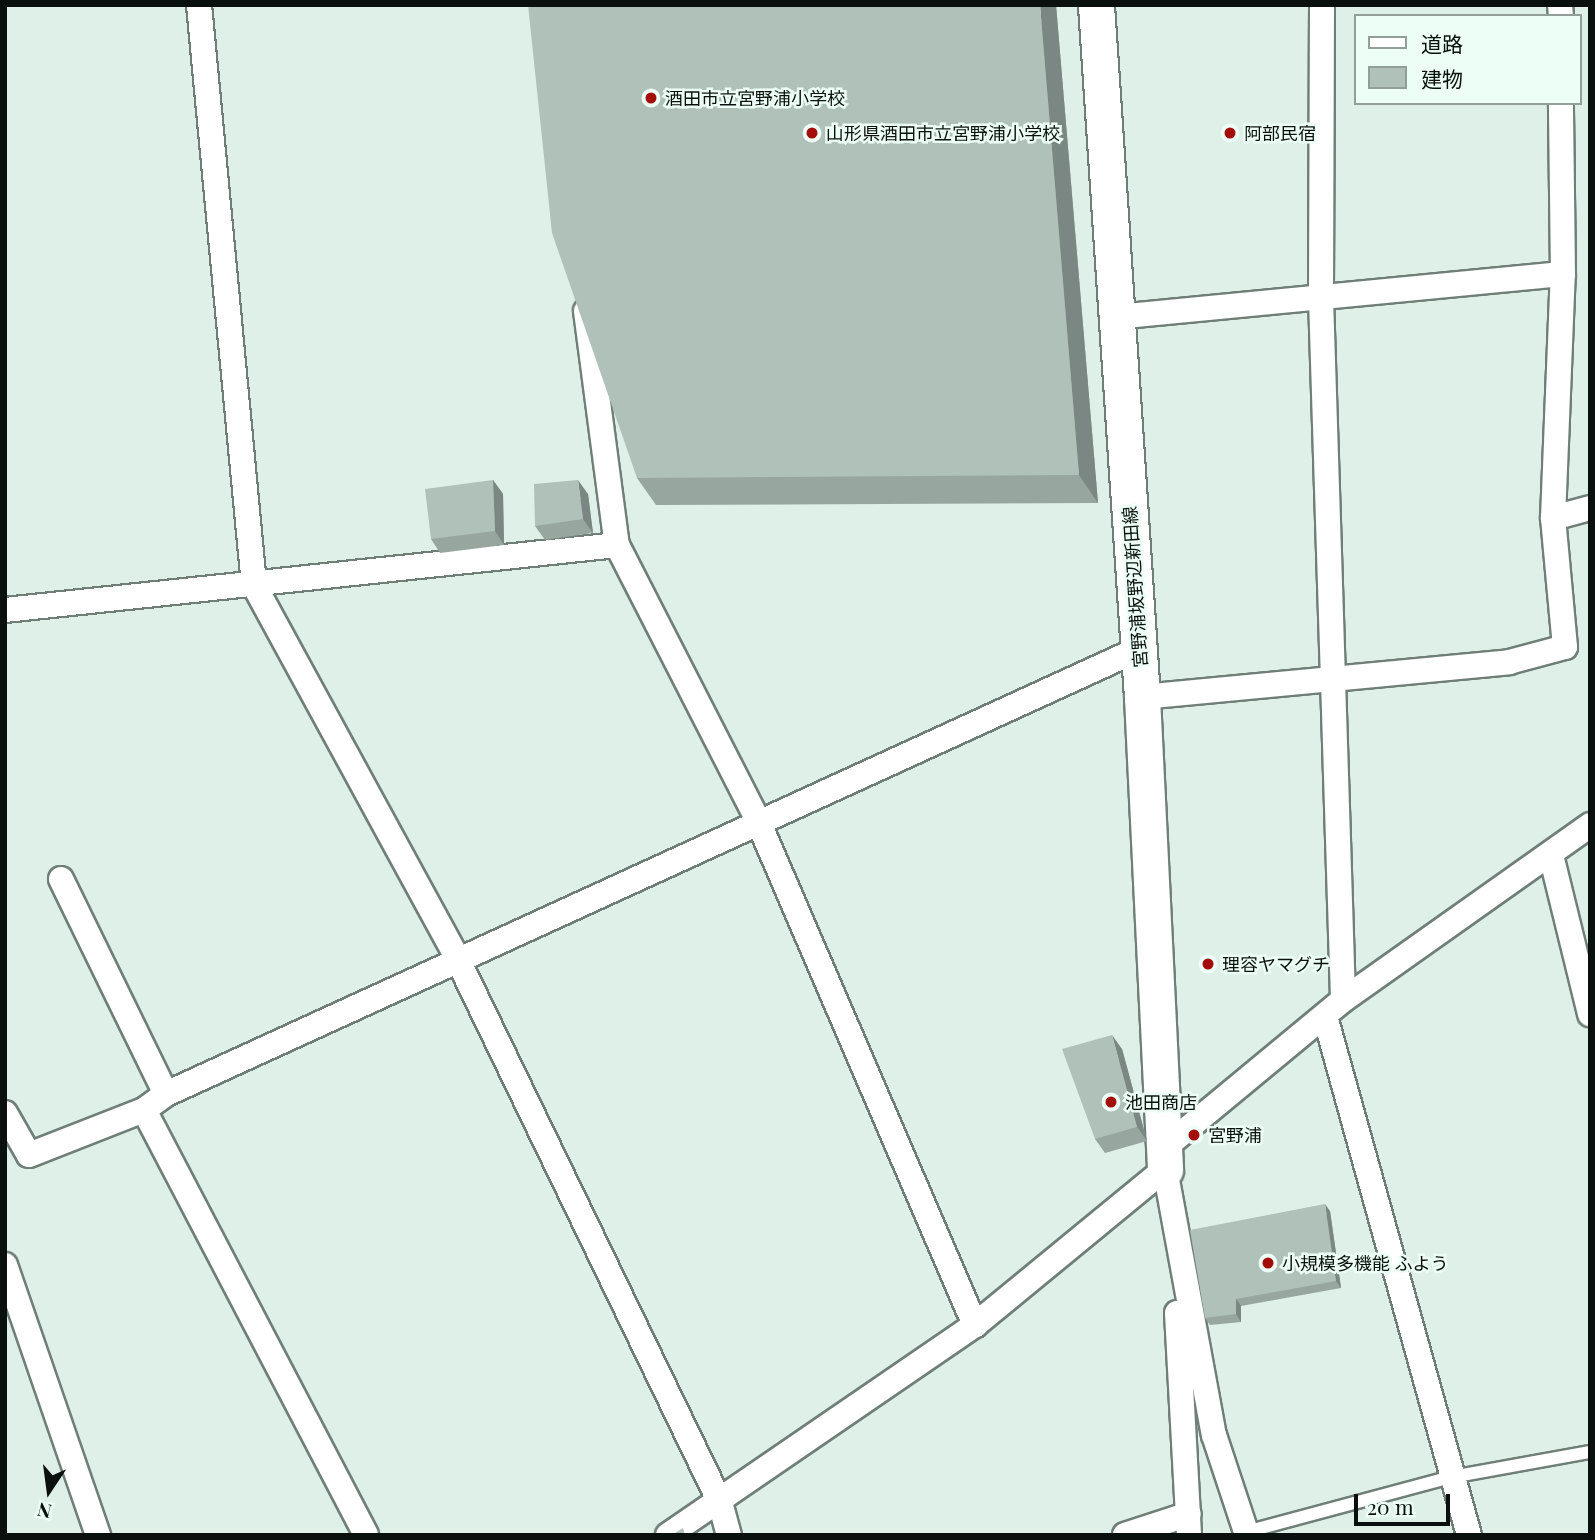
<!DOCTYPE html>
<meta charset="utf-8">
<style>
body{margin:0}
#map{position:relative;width:1595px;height:1540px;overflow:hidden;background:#def0e8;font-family:"Playfair Display","Noto Sans JP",serif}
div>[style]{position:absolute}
.roads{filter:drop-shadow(2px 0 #6f7f78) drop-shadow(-2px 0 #6f7f78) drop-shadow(0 2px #6f7f78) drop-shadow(0 -2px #6f7f78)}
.lane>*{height:12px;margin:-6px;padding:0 6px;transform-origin:6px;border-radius:6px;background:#fff}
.street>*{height:24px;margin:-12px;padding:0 12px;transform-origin:12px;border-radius:12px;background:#fff}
.secondary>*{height:35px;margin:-17.5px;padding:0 17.5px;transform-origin:17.5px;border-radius:17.5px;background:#fff}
.wall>*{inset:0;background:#97a69f}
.shaded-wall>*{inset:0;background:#7b8782}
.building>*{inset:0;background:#b0c1b9}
.dots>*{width:19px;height:19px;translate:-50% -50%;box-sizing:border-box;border:4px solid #ecfef5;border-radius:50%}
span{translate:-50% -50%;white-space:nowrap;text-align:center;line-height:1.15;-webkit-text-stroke:5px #ecfef5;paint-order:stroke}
.poi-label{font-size:18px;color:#0a100e}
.left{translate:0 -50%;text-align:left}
.street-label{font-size:18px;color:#0a100e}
.frame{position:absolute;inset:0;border:7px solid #0a100e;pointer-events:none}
.legend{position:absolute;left:1354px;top:14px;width:228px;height:91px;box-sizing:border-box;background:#ecfef5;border:2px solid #929f99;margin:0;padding:9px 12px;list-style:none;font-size:21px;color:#0a100e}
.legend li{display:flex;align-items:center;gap:14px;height:35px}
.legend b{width:35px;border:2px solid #929f99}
.north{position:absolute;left:14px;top:1456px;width:70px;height:70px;-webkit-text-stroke:5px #ecfef5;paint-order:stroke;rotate:193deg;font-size:19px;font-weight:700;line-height:28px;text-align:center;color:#0a100e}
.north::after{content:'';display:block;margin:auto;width:24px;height:32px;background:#0a100e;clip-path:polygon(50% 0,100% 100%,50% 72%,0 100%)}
.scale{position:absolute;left:1354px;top:1494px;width:96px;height:32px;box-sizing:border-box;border:4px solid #0a100e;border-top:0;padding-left:9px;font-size:21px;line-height:24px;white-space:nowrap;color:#0a100e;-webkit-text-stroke:5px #ecfef5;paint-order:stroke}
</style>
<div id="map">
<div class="roads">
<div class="lane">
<i style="left:1246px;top:1532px;width:212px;rotate:-15deg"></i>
<i style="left:1451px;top:1477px;width:141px;rotate:-10.2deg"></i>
</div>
<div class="street">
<i style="left:199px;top:5px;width:583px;rotate:84.58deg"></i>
<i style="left:254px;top:585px;width:425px;rotate:61.4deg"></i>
<i style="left:457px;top:958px;width:604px;rotate:64.2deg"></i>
<i style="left:720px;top:1502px;width:34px;rotate:75deg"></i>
<i style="left:1322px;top:5px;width:293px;rotate:90.2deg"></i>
<i style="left:1321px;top:298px;width:702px;rotate:88.2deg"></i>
<i style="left:1560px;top:5px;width:11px;rotate:85deg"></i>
<i style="left:586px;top:311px;width:236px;rotate:82.5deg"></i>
<i style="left:617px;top:545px;width:310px;rotate:62.9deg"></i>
<i style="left:758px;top:821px;width:549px;rotate:66.71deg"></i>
<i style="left:1116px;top:317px;width:449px;rotate:-5.5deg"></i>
<i style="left:1553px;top:518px;width:38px;rotate:-15deg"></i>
<i style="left:5px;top:610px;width:615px;rotate:-6.06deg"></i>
<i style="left:1142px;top:697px;width:369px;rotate:-5.4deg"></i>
<i style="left:1509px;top:662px;width:58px;rotate:-15deg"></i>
<i style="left:1565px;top:647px;width:130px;rotate:-95.3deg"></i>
<i style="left:1553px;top:518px;width:244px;rotate:-87.7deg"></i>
<i style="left:1563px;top:274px;width:171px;rotate:-90.7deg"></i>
<i style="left:1551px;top:855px;width:164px;rotate:76.2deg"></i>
<i style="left:61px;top:879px;width:239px;rotate:64deg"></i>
<i style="left:166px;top:1094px;width:27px;rotate:144deg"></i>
<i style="left:144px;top:1110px;width:479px;rotate:62.4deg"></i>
<i style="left:1326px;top:1020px;width:534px;rotate:74.48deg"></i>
<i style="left:166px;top:1094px;width:1070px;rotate:-24.58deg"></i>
<i style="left:5px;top:1113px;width:48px;rotate:60.3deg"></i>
<i style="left:29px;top:1155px;width:123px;rotate:-21.4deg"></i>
<i style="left:1164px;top:1148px;width:232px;rotate:-39.6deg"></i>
<i style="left:1343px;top:1000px;width:303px;rotate:-35.3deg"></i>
<i style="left:1165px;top:1169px;width:270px;rotate:79.6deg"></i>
<i style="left:1214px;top:1435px;width:105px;rotate:71.7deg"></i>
<i style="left:5px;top:1265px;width:286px;rotate:71deg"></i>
<i style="left:1177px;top:1313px;width:222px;rotate:86.9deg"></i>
<i style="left:668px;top:1535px;width:372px;rotate:-34.4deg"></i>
<i style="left:975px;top:1325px;width:246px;rotate:-39.4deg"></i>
<i style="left:1125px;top:1535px;width:67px;rotate:-18.2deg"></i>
</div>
<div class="secondary">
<i style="left:1096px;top:5px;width:694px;rotate:86.2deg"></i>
<i style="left:1142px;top:697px;width:473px;rotate:87.2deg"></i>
</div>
</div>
<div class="wall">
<i style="clip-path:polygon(1056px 5px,1098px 503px,656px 505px,637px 478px)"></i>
<i style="clip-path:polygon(493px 480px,503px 494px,504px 545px,440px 553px,431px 539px)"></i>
<i style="clip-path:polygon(588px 494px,593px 533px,545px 540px,535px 526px)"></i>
<i style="clip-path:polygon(1122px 1049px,1147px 1141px,1105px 1153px,1095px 1139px)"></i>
<i style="clip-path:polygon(1330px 1211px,1341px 1288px,1241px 1306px,1241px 1322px,1210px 1325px,1205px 1318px)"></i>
</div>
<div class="shaded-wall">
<i style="clip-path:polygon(1040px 5px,1056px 5px,1098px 503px,1079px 475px)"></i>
<i style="clip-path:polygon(493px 480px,503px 494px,504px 545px,495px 531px)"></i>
<i style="clip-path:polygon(578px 480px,588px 494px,593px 533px,583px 519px)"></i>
<i style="clip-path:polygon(1112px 1035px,1122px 1049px,1147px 1141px,1137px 1127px)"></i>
<i style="clip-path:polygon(1325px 1204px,1330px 1211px,1341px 1288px,1336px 1281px)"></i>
<i style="clip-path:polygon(1236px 1299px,1241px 1306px,1241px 1322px,1236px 1314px)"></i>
</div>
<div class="building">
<i style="clip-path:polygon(528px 5px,1040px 5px,1079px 475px,637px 478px,552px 233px)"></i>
<i style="clip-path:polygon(493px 480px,495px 531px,431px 539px,425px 489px)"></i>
<i style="clip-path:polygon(578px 480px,583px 519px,535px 526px,534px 484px)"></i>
<i style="clip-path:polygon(1112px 1035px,1137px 1127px,1095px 1139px,1062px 1049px)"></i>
<i style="clip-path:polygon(1325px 1204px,1336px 1281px,1236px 1299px,1236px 1314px,1205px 1318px,1190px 1230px)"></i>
<i style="clip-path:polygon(683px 1528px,685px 1535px,672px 1535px)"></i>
</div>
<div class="dots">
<i style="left:651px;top:98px;background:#a40e0a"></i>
<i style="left:812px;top:133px;background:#a40e0a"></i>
<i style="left:1230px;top:133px;background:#a40e0a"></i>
<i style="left:1208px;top:964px;background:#a40e0a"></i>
<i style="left:1111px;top:1102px;background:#a40e0a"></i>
<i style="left:1194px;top:1135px;background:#a40e0a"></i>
<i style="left:1268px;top:1263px;background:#a40e0a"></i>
</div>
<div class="poi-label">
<span class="left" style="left:665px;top:98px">酒田市立宮野浦小学校</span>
<span class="left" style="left:826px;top:133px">山形県酒田市立宮野浦小学校</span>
<span class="left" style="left:1244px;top:133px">阿部民宿</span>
<span class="left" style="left:1222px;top:964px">理容ヤマグチ</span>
<span class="left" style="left:1125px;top:1102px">池田商店</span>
<span class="left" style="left:1208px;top:1135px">宮野浦</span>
<span class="left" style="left:1282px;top:1263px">小規模多機能 ふよう</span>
</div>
<div class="street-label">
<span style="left:1135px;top:587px;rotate:-94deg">宮野浦坂野辺新田線</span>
</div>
<div class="frame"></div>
<ul class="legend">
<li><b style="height:9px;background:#fff"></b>道路</li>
<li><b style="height:19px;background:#b0c1b9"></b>建物</li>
</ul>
<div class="north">N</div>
<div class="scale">20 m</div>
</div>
